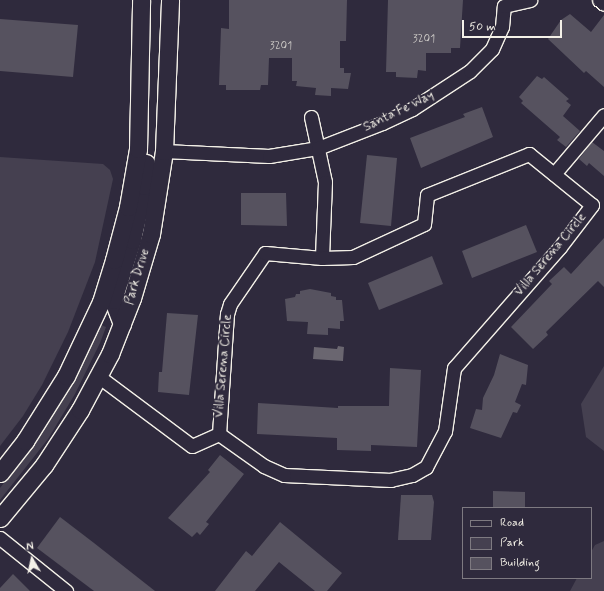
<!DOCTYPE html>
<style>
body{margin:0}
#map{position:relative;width:604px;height:591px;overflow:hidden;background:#2f2a3d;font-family:Mynerve,sans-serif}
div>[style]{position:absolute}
.green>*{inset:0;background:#454050}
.water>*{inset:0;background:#6a6670}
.building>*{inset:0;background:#56525f}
.roads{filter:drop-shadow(1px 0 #f4f1e8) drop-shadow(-1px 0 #f4f1e8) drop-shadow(0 1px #f4f1e8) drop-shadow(0 -1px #f4f1e8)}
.minor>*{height:13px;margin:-6.5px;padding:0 6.5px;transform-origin:6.5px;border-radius:6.5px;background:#2f2a3d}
.major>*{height:17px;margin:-8.5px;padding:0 8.5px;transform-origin:8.5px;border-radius:8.5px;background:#2f2a3d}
span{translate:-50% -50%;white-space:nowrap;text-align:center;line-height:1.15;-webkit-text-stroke:4px #2f2a3d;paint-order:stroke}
.number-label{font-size:11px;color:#ccc9c6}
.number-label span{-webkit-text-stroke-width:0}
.street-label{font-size:13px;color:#f4f1e8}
.legend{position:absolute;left:462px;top:507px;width:130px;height:72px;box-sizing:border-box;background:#2f2a3d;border:1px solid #7e7a81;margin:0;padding:5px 7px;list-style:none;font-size:12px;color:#f4f1e8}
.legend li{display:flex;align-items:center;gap:8px;height:20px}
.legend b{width:20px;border:1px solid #7e7a81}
.north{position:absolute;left:12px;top:539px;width:40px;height:40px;-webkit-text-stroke:3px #2f2a3d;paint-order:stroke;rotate:351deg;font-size:11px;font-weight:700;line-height:16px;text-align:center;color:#f4f1e8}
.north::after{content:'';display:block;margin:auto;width:14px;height:18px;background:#f4f1e8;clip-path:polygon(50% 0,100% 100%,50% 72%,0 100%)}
.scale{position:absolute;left:462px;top:20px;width:100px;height:18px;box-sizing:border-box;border:2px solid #f4f1e8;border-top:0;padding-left:5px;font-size:12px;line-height:14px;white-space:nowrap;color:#f4f1e8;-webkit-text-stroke:3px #2f2a3d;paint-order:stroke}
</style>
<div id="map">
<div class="green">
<i style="clip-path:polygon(0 157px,103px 164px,110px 170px,113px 179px,95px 262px,68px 332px,42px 385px,23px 416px,0 446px)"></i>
<i style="clip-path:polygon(101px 325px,106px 327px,100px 343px,75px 394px,48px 439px,0 500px,0 488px,28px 453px,54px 414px)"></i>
<i style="clip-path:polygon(604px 366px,604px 451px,586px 437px,581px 404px)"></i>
<i style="clip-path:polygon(604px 541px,604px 591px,570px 591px,577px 578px,591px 578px,591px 552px,595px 545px)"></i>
</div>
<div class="water">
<i style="clip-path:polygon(338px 346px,344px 347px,343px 361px,313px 359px,314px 347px,337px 349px)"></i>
</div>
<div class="building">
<i style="clip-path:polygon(229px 0,347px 0,346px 41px,340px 41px,340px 68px,344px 68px,344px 73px,351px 73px,348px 89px,331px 88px,331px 96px,315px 95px,316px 88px,296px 86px,297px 81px,292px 81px,292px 58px,269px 58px,268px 85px,261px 85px,260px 90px,226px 90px,226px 85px,219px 85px,221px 28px,229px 29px)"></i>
<i style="clip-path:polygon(388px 0,463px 0,460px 48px,451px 48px,451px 53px,426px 53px,426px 71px,418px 70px,417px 78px,396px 77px,396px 72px,386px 72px)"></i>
<i style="clip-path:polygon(570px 14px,591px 32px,604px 15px,604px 87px,586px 71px,584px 73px,548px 39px,561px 20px)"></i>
<i style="clip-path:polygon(0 19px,78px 25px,73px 77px,0 71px)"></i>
<i style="clip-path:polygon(537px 76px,542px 79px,544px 77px,569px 99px,566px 101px,571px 105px,563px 116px,580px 131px,566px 147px,557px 140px,560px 137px,521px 103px,523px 101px,519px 97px)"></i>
<i style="clip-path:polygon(482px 107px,493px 137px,421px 168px,410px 138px,465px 117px,463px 114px)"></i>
<i style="clip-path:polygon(592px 142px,604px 151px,604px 176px,589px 163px,587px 166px,579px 159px)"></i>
<i style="clip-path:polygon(367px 155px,397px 158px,391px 226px,360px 223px)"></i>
<i style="clip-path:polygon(241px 193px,286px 193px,287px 226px,241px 225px)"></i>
<i style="clip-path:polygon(526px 225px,537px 252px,472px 278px,462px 251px)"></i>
<i style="clip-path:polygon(604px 238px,604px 287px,598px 281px,546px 332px,548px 335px,533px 349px,511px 327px,552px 284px,549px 281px,564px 267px,571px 274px)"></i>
<i style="clip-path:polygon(432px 256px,443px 284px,379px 310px,368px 283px)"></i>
<i style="clip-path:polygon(310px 289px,331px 293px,331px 296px,336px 297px,336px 300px,342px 300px,344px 321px,340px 321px,340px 329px,328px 328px,328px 335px,307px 334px,308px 322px,287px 321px,285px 299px,295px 297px,296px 294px,300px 294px,300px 291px)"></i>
<i style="clip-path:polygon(167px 313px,198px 315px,189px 395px,158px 392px,159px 372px,162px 372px)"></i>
<i style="clip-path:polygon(500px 354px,528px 365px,526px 385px,522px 384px,515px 402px,521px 405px,517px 413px,513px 412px,501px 438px,470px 428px,476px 409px,482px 410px,483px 398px,494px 375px)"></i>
<i style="clip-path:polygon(390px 368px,421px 370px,417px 447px,371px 445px,371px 451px,337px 450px,337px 438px,257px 434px,258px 403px,338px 408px,338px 406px,389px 406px)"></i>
<i style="clip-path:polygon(220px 455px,244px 474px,206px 522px,209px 524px,200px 535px,197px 532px,192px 537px,168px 518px,210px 472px,208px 470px)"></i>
<i style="clip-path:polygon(493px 491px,525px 492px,525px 508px,493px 508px)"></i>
<i style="clip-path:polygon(401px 495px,432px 495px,434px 502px,431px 540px,398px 540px)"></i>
<i style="clip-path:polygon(60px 517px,94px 543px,155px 591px,94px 591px,37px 548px)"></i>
<i style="clip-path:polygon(280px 522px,342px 573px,327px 591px,315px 591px,279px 562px,255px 591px,215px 591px,246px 551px,252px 556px)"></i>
<i style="clip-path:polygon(13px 574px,30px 591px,0 591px,0 588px)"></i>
</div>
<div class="roads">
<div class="minor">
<i style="left:599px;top:0;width:6px;rotate:39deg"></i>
<i style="left:311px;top:117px;width:66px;rotate:77.8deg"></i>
<i style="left:325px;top:182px;width:76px;rotate:92.3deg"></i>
<i style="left:164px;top:151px;width:105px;rotate:2.7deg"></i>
<i style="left:269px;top:156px;width:50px;rotate:-9.3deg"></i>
<i style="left:318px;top:148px;width:69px;rotate:-21.3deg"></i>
<i style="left:382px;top:123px;width:33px;rotate:-25deg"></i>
<i style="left:412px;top:109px;width:69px;rotate:-33.2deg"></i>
<i style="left:470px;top:71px;width:31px;rotate:-45deg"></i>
<i style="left:492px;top:49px;width:24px;rotate:-66deg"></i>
<i style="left:502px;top:27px;width:21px;rotate:-85deg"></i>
<i style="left:504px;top:6px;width:27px;rotate:-13deg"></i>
<i style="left:529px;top:154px;width:81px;rotate:39deg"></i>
<i style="left:592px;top:205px;width:53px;rotate:127.3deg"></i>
<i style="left:560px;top:247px;width:161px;rotate:131.2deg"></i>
<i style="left:454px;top:368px;width:64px;rotate:98.1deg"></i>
<i style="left:445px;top:431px;width:41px;rotate:117.8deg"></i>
<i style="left:426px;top:467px;width:16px;rotate:150deg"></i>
<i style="left:412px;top:475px;width:22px;rotate:167deg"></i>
<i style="left:391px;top:480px;width:107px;rotate:-177.3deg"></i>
<i style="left:284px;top:475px;width:22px;rotate:-156deg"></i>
<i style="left:264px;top:466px;width:55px;rotate:-144.6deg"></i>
<i style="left:219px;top:434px;width:120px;rotate:-86.2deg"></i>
<i style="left:227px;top:314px;width:10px;rotate:-73deg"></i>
<i style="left:230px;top:304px;width:62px;rotate:-55.5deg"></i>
<i style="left:265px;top:253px;width:57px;rotate:5deg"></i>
<i style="left:322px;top:258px;width:31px;rotate:-2deg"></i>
<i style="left:353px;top:257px;width:78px;rotate:-24.9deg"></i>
<i style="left:424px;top:224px;width:29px;rotate:-84deg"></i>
<i style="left:427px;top:195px;width:110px;rotate:-21.9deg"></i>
<i style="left:554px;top:174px;width:77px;rotate:-49.7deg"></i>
<i style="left:98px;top:376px;width:117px;rotate:36.7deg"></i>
<i style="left:192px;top:446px;width:30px;rotate:-24deg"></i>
<i style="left:0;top:538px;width:85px;rotate:38.8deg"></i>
</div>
<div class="major">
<i style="left:122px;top:324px;width:26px;rotate:-111deg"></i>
<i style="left:113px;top:300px;width:63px;rotate:-72.4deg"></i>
<i style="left:132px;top:240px;width:55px;rotate:-77.5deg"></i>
<i style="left:144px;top:186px;width:23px;rotate:-85deg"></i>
<i style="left:0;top:473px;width:41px;rotate:-52deg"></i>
<i style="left:25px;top:441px;width:77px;rotate:-57.8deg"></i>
<i style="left:66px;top:376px;width:82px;rotate:-64.7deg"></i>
<i style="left:101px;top:302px;width:44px;rotate:-72.8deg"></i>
<i style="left:114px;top:260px;width:55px;rotate:-75.2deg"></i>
<i style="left:128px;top:207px;width:59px;rotate:-80.2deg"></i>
<i style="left:138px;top:149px;width:149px;rotate:-88.8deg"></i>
<i style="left:0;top:518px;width:69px;rotate:-50.3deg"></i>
<i style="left:44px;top:465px;width:66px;rotate:-56.8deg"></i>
<i style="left:80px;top:410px;width:64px;rotate:-61.8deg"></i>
<i style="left:110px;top:354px;width:60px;rotate:-68.6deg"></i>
<i style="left:132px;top:298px;width:67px;rotate:-73.5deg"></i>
<i style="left:151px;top:234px;width:84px;rotate:-81.1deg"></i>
<i style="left:164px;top:151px;width:151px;rotate:-87.7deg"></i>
</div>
</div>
<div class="number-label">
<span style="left:424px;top:39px">3201</span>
<span style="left:281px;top:46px">3201</span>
</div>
<div class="street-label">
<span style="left:399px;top:112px;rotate:-26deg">Santa Fe Way</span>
<span style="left:551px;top:255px;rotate:-50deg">Villa Serena Circle</span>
<span style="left:138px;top:277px;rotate:-73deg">Park Drive</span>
<span style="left:224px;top:366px;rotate:-85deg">Villa Serena Circle</span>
</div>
<ul class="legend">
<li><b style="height:5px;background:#2f2a3d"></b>Road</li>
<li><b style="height:11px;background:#454050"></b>Park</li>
<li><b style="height:11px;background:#56525f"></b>Building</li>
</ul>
<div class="north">N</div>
<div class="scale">50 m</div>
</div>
